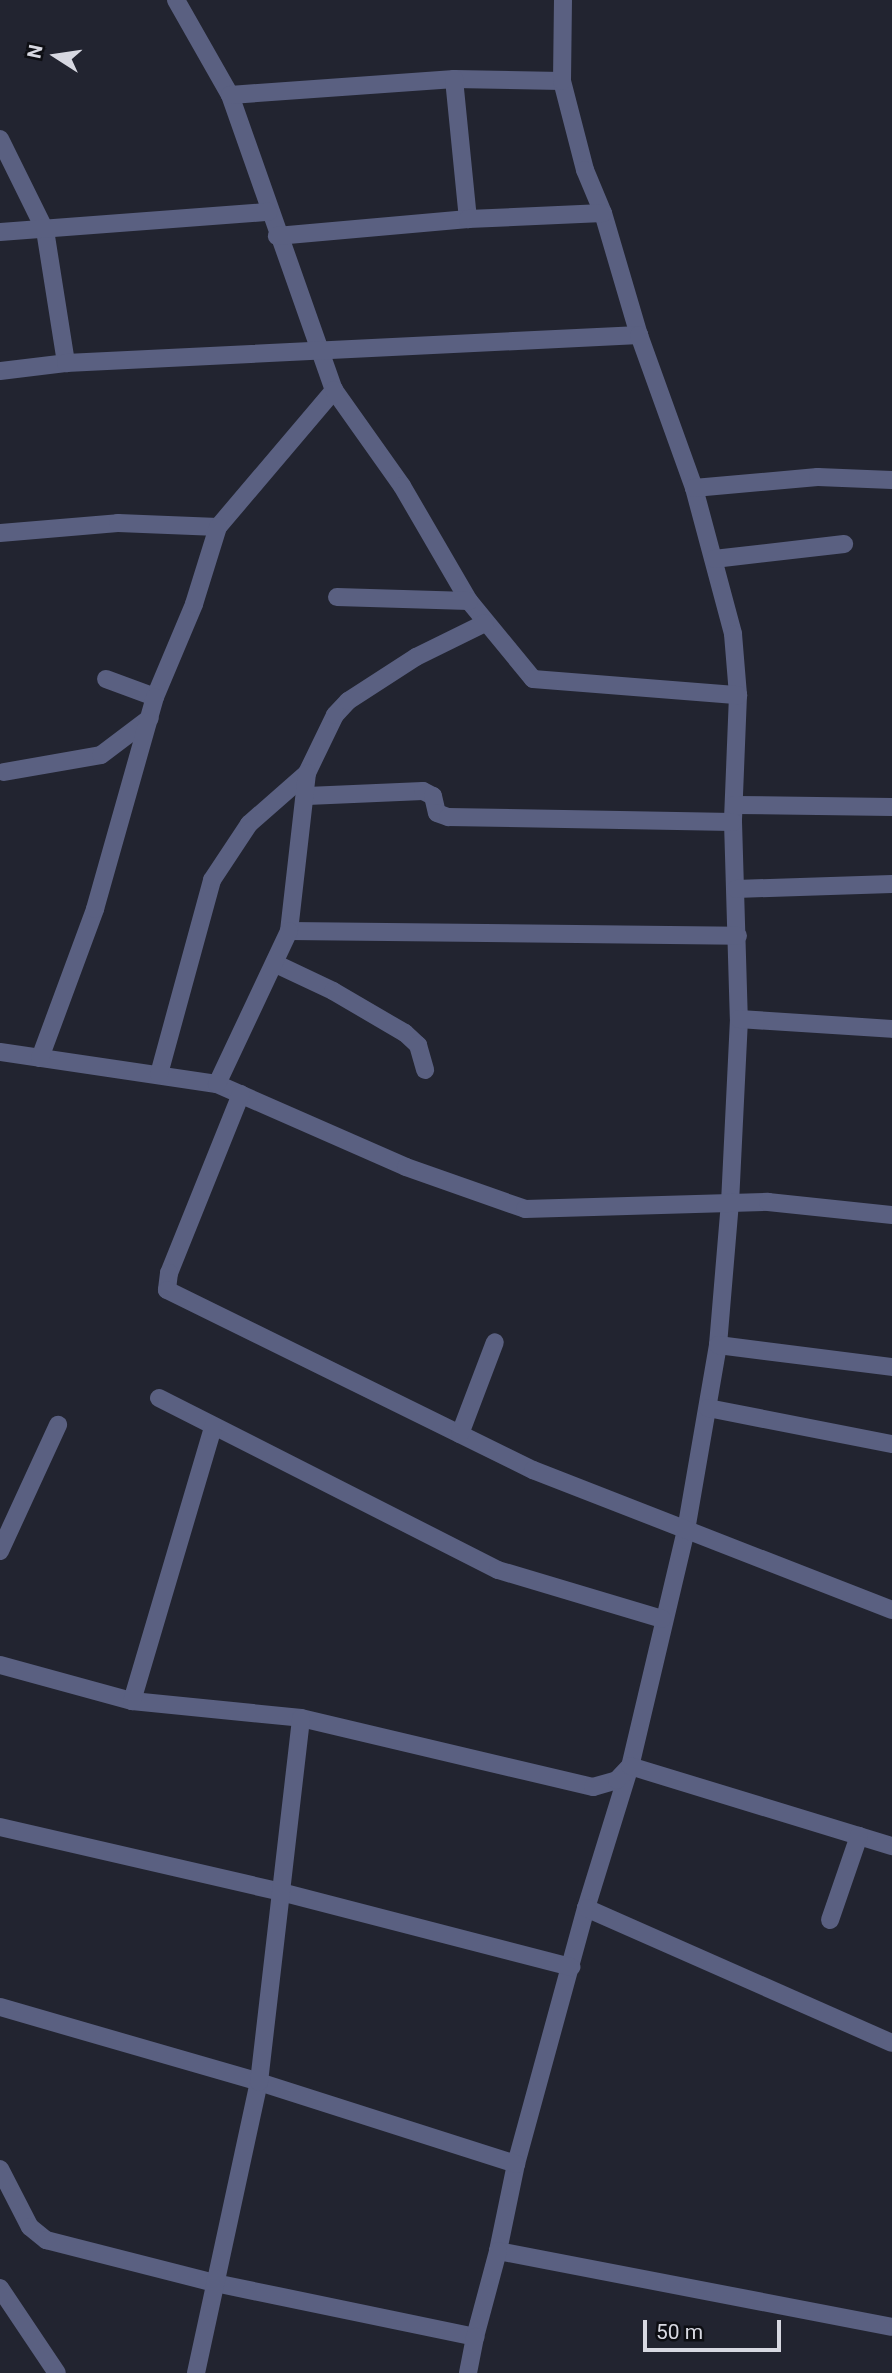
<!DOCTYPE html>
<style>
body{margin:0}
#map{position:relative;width:892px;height:2373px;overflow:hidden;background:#222430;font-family:Roboto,sans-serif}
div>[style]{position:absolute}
.minor>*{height:18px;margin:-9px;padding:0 9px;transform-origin:9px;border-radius:9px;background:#5a6081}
span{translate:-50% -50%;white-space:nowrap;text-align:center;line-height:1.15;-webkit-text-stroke:5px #0d0e13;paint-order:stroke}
.north{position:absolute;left:21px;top:21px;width:70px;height:70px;-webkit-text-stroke:5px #0d0e13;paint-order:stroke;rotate:282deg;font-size:19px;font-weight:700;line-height:28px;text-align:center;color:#d7d8e1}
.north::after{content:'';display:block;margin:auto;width:24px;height:32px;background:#d7d8e1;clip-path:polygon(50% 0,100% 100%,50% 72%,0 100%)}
.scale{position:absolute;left:643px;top:2320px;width:138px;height:32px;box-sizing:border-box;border:4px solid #d7d8e1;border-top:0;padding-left:9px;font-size:21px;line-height:24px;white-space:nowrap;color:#d7d8e1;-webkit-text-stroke:5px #0d0e13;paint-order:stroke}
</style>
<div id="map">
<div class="minor">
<i style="left:176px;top:0;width:109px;rotate:60.4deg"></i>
<i style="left:230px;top:95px;width:313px;rotate:70.6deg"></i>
<i style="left:454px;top:79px;width:108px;rotate:1.1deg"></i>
<i style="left:562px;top:81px;width:92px;rotate:75.5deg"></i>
<i style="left:585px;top:170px;width:47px;rotate:67.3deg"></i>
<i style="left:603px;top:213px;width:127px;rotate:73.6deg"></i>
<i style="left:562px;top:81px;width:81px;rotate:-89.3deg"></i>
<i style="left:230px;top:95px;width:225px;rotate:-4.1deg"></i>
<i style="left:454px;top:79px;width:141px;rotate:84.3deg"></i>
<i style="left:468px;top:219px;width:192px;rotate:174.9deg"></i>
<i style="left:0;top:139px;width:102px;rotate:63.7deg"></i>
<i style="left:45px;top:230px;width:135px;rotate:81deg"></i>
<i style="left:468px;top:219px;width:135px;rotate:-2.5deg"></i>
<i style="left:0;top:232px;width:269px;rotate:-4.3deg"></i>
<i style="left:0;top:371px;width:66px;rotate:-6.9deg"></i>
<i style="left:66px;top:363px;width:574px;rotate:-2.8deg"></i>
<i style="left:639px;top:335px;width:163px;rotate:70.2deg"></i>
<i style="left:694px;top:488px;width:151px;rotate:75deg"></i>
<i style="left:733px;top:634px;width:61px;rotate:85.3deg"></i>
<i style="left:738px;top:695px;width:127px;rotate:92.3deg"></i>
<i style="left:733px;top:822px;width:197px;rotate:88.3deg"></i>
<i style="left:739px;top:1019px;width:183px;rotate:92.8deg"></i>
<i style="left:730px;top:1202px;width:144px;rotate:94.8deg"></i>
<i style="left:718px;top:1345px;width:188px;rotate:99.8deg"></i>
<i style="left:686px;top:1530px;width:243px;rotate:103.3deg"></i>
<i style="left:630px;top:1766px;width:149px;rotate:107.2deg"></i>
<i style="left:586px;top:1908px;width:265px;rotate:105.3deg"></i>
<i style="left:516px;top:2164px;width:89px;rotate:101.7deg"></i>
<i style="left:498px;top:2251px;width:401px;rotate:10.9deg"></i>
<i style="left:694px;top:488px;width:124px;rotate:-5.1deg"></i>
<i style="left:818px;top:477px;width:74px;rotate:2.3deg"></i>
<i style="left:0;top:533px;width:118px;rotate:-4.8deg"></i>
<i style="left:118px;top:523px;width:100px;rotate:2.3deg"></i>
<i style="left:218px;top:527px;width:180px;rotate:-49.7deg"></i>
<i style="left:334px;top:390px;width:118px;rotate:54.7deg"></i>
<i style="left:402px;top:486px;width:133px;rotate:59.8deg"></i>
<i style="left:469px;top:601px;width:101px;rotate:50.6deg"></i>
<i style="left:533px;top:679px;width:206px;rotate:4.5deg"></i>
<i style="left:714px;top:559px;width:131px;rotate:-6.6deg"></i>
<i style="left:337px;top:597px;width:132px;rotate:1.7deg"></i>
<i style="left:106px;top:679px;width:52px;rotate:20.2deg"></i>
<i style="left:155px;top:697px;width:101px;rotate:-67.2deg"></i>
<i style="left:194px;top:604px;width:81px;rotate:-72.7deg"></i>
<i style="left:4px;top:772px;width:98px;rotate:-9.9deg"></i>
<i style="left:101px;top:755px;width:61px;rotate:-37.1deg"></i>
<i style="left:307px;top:773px;width:64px;rotate:-64.2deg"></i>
<i style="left:335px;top:715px;width:19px;rotate:-47deg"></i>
<i style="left:348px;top:701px;width:81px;rotate:-32.9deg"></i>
<i style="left:416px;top:657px;width:77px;rotate:-26.2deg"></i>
<i style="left:307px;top:796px;width:116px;rotate:-2.5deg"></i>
<i style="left:423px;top:791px;width:11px;rotate:27deg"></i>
<i style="left:433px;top:796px;width:17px;rotate:77deg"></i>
<i style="left:437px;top:813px;width:12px;rotate:20deg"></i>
<i style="left:448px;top:817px;width:285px;rotate:1deg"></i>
<i style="left:734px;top:805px;width:158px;rotate:0.7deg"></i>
<i style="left:736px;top:889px;width:156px;rotate:-1.8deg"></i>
<i style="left:289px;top:931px;width:449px;rotate:0.6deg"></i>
<i style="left:276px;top:964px;width:63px;rotate:25.3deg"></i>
<i style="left:333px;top:991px;width:83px;rotate:30.3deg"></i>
<i style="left:405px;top:1033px;width:18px;rotate:43deg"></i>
<i style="left:418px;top:1045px;width:26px;rotate:74deg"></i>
<i style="left:739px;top:1019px;width:153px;rotate:3.7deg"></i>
<i style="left:0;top:1052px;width:219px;rotate:8.4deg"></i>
<i style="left:217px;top:1084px;width:206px;rotate:23.7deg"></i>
<i style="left:406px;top:1167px;width:126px;rotate:19.4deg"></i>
<i style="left:525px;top:1209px;width:243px;rotate:-1.7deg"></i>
<i style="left:768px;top:1202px;width:125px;rotate:6deg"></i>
<i style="left:40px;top:1058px;width:159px;rotate:-69.7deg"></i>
<i style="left:95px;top:909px;width:220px;rotate:-74.2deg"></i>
<i style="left:159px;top:1074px;width:201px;rotate:-74.7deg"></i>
<i style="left:212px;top:880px;width:67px;rotate:-56.5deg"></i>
<i style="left:249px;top:824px;width:77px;rotate:-41.3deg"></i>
<i style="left:307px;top:773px;width:159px;rotate:96.5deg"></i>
<i style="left:289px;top:931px;width:169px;rotate:115.2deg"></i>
<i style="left:241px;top:1094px;width:193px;rotate:111.9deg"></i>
<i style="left:169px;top:1273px;width:17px;rotate:97deg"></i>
<i style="left:167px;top:1290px;width:408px;rotate:26.2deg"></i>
<i style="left:533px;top:1470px;width:385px;rotate:21.3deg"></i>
<i style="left:718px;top:1345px;width:175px;rotate:7.2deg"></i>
<i style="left:159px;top:1398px;width:380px;rotate:26.9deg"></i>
<i style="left:498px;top:1570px;width:171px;rotate:16.6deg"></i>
<i style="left:708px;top:1408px;width:187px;rotate:11.1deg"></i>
<i style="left:460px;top:1434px;width:98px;rotate:-69.2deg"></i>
<i style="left:0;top:1551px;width:139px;rotate:-65.3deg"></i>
<i style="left:0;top:1665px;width:137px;rotate:15.3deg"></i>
<i style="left:132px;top:1701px;width:170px;rotate:5.7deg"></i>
<i style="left:301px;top:1718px;width:300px;rotate:13.3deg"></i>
<i style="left:593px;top:1787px;width:25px;rotate:-16deg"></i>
<i style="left:617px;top:1780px;width:19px;rotate:-47deg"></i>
<i style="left:630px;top:1766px;width:274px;rotate:17deg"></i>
<i style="left:132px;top:1701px;width:286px;rotate:-73.5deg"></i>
<i style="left:0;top:1827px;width:288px;rotate:13deg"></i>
<i style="left:281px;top:1892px;width:300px;rotate:14.5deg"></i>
<i style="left:586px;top:1908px;width:334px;rotate:23.8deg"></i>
<i style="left:830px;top:1920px;width:89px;rotate:-71deg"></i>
<i style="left:0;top:2007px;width:270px;rotate:16.1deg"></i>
<i style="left:259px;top:2082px;width:270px;rotate:17.7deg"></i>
<i style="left:0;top:2169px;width:65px;rotate:62.7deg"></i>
<i style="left:30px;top:2227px;width:21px;rotate:39deg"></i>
<i style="left:46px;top:2240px;width:174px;rotate:14.3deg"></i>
<i style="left:215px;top:2283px;width:266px;rotate:11.7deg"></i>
<i style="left:475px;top:2337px;width:89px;rotate:-75deg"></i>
<i style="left:0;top:2288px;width:102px;rotate:56.2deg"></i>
<i style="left:196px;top:2373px;width:298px;rotate:-77.8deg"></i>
<i style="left:259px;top:2082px;width:366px;rotate:-83.4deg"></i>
<i style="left:468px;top:2373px;width:37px;rotate:-79deg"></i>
</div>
<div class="north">N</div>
<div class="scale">50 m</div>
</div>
